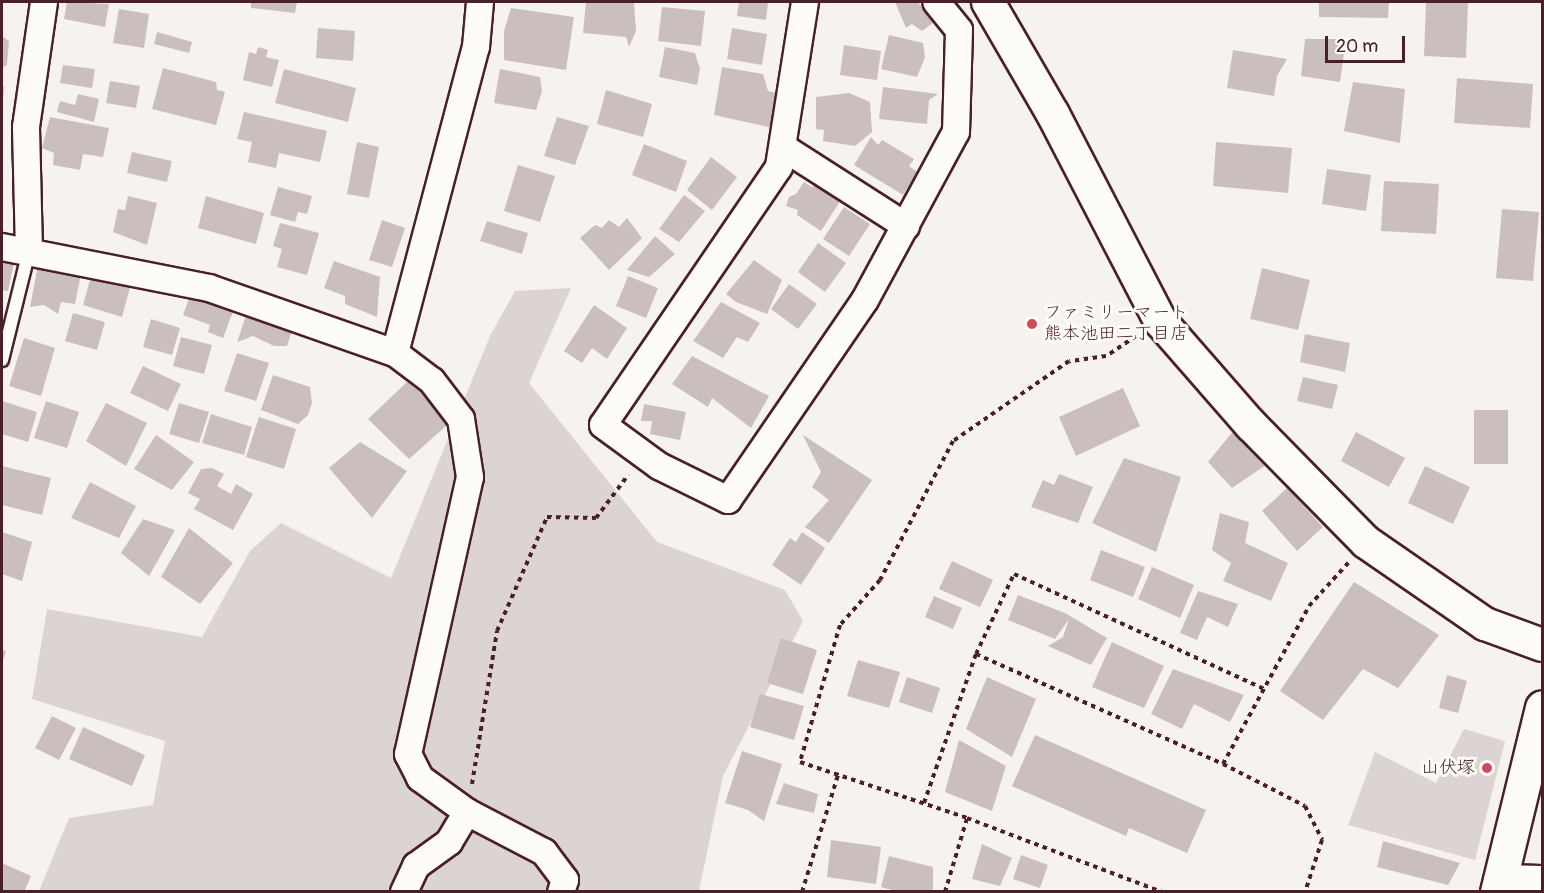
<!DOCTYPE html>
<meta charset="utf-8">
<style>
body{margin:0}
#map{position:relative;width:1544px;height:893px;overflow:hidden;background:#f6f3ef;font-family:Pangolin,"Klee One",sans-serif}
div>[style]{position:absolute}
.green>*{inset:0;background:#dcd4d2}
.building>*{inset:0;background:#cbbfbe}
.path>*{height:4px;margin-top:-2px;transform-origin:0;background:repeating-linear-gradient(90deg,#4a1f2b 0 4.5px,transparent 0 9px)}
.roads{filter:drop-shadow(2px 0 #4a1f2b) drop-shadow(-2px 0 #4a1f2b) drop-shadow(0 2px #4a1f2b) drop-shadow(0 -2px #4a1f2b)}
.service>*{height:12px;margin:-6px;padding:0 6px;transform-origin:6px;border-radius:6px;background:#fdfcf7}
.minor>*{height:26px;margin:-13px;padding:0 13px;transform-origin:13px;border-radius:13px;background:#fdfcf7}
.tertiary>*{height:32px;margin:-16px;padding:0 16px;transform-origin:16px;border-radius:16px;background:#fdfcf7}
.secondary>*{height:33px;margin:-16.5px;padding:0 16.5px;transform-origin:16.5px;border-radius:16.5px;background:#fdfcf7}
.dots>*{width:16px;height:16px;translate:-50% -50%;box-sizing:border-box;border:3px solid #fdfcf7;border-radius:50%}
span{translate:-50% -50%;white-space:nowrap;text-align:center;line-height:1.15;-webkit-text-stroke:6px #fdfcf7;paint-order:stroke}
.poi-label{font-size:18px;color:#4a1f2b}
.left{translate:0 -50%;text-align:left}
.right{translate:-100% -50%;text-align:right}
.frame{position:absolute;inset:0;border:3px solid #4a1f2b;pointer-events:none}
.scale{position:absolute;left:1325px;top:36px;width:80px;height:27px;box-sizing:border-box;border:3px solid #4a1f2b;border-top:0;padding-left:8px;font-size:18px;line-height:21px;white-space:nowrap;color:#4a1f2b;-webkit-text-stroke:4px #fdfcf7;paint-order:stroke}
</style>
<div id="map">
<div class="green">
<i style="clip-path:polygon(571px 288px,529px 383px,657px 542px,785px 590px,803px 621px,723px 776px,699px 891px,39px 891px,69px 818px,153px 805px,165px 741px,32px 699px,47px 609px,202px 637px,250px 551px,281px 523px,391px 578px,490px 336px,515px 291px)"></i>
<i style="clip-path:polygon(1464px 729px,1505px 741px,1475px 860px,1348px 825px,1375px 752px,1436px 783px)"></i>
</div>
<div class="building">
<i style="clip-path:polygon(67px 2px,109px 4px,105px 27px,64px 19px)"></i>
<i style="clip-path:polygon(251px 2px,297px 2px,295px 13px,251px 8px)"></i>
<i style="clip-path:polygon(586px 2px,634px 3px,636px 31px,629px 47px,626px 37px,583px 33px)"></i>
<i style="clip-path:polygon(739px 2px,768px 2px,766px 20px,737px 16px)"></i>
<i style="clip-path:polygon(895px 2px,918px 2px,933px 23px,922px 31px,912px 24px,906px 28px)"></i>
<i style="clip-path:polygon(1319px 2px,1389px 2px,1388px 18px,1319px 17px)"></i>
<i style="clip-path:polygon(1426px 2px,1468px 2px,1466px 58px,1424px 56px)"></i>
<i style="clip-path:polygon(662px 7px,705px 11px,701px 46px,658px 41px)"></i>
<i style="clip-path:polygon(511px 8px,574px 17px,566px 70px,504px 60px,504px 31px)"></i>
<i style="clip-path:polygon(119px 9px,149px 14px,144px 48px,113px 43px)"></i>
<i style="clip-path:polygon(318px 28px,355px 31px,353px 61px,316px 58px)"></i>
<i style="clip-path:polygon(732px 28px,767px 34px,762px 65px,727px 59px)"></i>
<i style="clip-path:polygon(157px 32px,192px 42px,189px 53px,154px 44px)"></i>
<i style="clip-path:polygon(889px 35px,923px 43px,925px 57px,917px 77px,881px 69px)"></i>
<i style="clip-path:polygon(2px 36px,9px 41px,7px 65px,2px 68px)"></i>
<i style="clip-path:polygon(1305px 39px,1346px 39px,1340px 82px,1301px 76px)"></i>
<i style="clip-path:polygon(844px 45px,881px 51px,877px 80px,840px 75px)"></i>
<i style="clip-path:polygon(258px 47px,268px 50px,266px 57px,279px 60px,272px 87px,243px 80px,249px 52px,256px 54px)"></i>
<i style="clip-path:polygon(665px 47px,695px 53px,700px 69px,697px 85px,659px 77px)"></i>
<i style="clip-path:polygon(1233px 50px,1287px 59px,1277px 76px,1274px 96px,1227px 88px)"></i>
<i style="clip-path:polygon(63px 65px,95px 69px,92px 88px,60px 83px)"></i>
<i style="clip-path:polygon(722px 67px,763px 74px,768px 91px,777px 93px,773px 128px,714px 115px)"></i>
<i style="clip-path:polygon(163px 68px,216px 82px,217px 90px,225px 92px,216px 125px,152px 109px)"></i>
<i style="clip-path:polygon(284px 69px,356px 88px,348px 122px,275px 103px)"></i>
<i style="clip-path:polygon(500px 69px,540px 77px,542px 91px,536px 110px,494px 103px)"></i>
<i style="clip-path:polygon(1457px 78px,1533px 84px,1530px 128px,1454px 123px)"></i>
<i style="clip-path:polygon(110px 81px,140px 86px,136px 108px,106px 103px)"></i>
<i style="clip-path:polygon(1353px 82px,1405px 89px,1400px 143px,1344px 131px)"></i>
<i style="clip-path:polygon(2px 86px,4px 86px,3px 102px,2px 102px)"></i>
<i style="clip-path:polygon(883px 87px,938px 94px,929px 100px,927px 124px,879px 119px)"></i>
<i style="clip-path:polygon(606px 90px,652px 104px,643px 137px,597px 124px)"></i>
<i style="clip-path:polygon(849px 93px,870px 102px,872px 132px,855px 146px,823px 141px,824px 130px,816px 129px,816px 97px)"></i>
<i style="clip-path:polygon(78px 94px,99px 99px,94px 122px,57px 112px,60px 101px,75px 105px)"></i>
<i style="clip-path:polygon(244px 112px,327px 131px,320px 162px,279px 153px,276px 168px,248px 162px,252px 142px,237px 139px)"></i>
<i style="clip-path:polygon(50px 117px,109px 128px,103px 157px,83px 154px,80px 170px,53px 165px,54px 153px,42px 148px)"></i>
<i style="clip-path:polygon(557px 117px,589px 126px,575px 165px,544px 156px)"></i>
<i style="clip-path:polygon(871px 137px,878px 145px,882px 140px,914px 159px,909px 166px,917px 172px,903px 195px,854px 165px)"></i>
<i style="clip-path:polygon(357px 142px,379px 147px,369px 198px,347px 194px)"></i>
<i style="clip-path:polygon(1216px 142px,1292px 148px,1288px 193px,1213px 186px)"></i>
<i style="clip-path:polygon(644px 144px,687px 161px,676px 192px,632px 175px)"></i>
<i style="clip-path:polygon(132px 152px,172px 161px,167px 182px,127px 173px)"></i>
<i style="clip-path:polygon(711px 157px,737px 177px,712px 210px,687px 190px)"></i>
<i style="clip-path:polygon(518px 165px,555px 176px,540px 222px,504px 211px)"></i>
<i style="clip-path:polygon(1327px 169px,1371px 175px,1366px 211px,1322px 204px)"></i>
<i style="clip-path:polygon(1384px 181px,1439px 184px,1436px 234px,1381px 231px)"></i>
<i style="clip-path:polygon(804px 182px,812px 187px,818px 183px,842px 198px,821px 231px,797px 215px,798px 210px,786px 206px,789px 197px,796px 194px)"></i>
<i style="clip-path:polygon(278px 187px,312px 196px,307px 214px,298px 212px,295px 222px,270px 215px)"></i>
<i style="clip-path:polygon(684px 195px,705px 211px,679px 242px,659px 229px)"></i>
<i style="clip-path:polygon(128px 196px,157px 203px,147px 245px,113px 232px,118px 209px,125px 210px)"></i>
<i style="clip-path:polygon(206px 196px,264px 213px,256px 244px,198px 228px)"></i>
<i style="clip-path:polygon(844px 207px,870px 224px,849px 256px,823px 239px)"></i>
<i style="clip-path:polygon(1502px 209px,1539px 212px,1533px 281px,1496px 278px)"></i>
<i style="clip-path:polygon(627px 218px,642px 238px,609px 270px,580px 238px,595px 225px,602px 228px,609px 220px,619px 227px)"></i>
<i style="clip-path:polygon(382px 220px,405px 228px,392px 267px,369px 260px)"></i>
<i style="clip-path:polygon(487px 221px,528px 233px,522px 254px,480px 241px)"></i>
<i style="clip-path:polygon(280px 223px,319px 233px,307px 275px,277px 267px,282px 249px,273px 246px)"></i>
<i style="clip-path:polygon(655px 236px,675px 254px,649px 277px,627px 270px)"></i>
<i style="clip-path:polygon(818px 243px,846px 263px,825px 292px,798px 272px)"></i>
<i style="clip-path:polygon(2px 260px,14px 263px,8px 291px,2px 290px)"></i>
<i style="clip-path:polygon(754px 260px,782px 280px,767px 314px,736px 302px,726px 294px)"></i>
<i style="clip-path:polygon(334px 261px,380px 277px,377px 317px,345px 304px,345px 296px,324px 288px)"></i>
<i style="clip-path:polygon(38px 265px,81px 274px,75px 304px,61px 302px,58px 314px,44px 305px,30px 307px)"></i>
<i style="clip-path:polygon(1262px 268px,1310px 280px,1298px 330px,1250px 319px)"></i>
<i style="clip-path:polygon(93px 269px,132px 280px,122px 317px,83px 305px)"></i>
<i style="clip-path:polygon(628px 276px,658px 288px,646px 318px,616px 306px)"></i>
<i style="clip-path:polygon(789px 284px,817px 304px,798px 329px,771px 309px)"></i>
<i style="clip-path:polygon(193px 288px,234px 309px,223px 338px,208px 332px,210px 325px,183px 315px)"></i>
<i style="clip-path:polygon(721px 302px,760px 323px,748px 342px,737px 337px,723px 358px,693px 341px)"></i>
<i style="clip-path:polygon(594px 305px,627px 328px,607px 359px,592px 348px,582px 363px,564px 351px)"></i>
<i style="clip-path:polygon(248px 310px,294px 324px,287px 346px,274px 346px,253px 336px,237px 342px)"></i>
<i style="clip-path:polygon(73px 313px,105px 322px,97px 350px,65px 341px)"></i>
<i style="clip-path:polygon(151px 319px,180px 328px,172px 355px,143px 347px)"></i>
<i style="clip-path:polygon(1305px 334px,1350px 343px,1345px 372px,1300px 362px)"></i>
<i style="clip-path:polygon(181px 337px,212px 345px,204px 374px,173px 366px)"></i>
<i style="clip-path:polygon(24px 338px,55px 348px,41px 396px,9px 386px)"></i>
<i style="clip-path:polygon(237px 353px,269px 363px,256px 401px,224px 391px)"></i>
<i style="clip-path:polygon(692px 356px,769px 396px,751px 428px,712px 398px,708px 407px,672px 384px)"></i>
<i style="clip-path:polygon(143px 366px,181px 384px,168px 411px,130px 393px)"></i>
<i style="clip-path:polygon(273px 375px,310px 387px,312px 403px,308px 415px,298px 424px,261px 410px)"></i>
<i style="clip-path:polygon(1303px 377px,1338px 385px,1332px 409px,1297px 401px)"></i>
<i style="clip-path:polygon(407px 382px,455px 418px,409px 459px,368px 419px)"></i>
<i style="clip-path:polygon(1123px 388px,1140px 426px,1076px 456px,1059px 417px)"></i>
<i style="clip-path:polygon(2px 401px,37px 412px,28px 442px,2px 434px)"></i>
<i style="clip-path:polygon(46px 401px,79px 412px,67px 448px,34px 438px)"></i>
<i style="clip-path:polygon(106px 403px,147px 423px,126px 466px,86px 441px)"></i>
<i style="clip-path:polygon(179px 403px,209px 412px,199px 443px,169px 434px)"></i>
<i style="clip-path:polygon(644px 404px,686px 412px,680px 440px,650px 434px,652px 421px,641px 421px)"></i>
<i style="clip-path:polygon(1474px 410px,1508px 410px,1508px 464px,1474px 464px)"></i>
<i style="clip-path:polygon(211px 414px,252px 427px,244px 455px,202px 443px)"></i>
<i style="clip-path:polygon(259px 417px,296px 429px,284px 469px,246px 457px)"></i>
<i style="clip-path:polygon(1234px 430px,1250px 443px,1266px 465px,1232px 488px,1208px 462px)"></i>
<i style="clip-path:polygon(1356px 432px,1405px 458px,1389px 487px,1341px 461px)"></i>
<i style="clip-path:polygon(156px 435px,194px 462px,172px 490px,134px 469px)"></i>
<i style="clip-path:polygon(803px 435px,872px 480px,829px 543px,805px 527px,829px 500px,812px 487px,821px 472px)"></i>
<i style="clip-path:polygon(360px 442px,407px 471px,372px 518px,329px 468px)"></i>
<i style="clip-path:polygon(1124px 458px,1181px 477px,1156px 552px,1092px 523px)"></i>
<i style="clip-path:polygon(2px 466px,51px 478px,42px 515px,2px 505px)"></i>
<i style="clip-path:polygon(1425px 466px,1470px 487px,1453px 524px,1408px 503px)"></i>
<i style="clip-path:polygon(212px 468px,224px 474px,217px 486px,231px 494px,236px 484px,253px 494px,233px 530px,194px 509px,200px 499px,188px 493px,201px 469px)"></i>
<i style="clip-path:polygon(1059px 474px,1093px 487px,1078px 523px,1031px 507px,1043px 480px,1054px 485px)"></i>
<i style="clip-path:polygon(90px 482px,136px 506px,119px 538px,71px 518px)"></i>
<i style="clip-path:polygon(1287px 488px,1323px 527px,1297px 551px,1262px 511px)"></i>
<i style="clip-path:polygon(1220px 513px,1249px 522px,1245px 543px,1288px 563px,1271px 601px,1223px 581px,1231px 563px,1212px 550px)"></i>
<i style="clip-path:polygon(143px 519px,175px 530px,149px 576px,121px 553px)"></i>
<i style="clip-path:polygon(189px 528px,233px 563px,200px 604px,161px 577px)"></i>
<i style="clip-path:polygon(2px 532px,32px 542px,22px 581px,2px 574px)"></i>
<i style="clip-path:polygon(802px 532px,825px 548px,801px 585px,772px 565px,790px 538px,796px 542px)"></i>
<i style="clip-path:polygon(1101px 550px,1145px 567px,1133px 597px,1090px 580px)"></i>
<i style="clip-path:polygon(952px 561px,993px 580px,980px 607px,939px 589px)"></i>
<i style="clip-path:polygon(1152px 567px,1194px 585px,1180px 618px,1138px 599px)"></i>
<i style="clip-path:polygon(1354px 582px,1439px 635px,1398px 688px,1363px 669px,1323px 720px,1280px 691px)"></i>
<i style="clip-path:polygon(1198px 591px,1238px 604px,1228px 627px,1207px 617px,1197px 640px,1180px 633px)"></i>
<i style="clip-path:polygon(1018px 595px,1065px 613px,1107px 638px,1091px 665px,1048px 646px,1063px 637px,1069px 619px,1055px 639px,1008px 620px)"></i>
<i style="clip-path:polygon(934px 596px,962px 608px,953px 629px,925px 617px)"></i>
<i style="clip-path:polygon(781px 638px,817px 650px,803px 694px,767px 683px)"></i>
<i style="clip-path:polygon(1112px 642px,1164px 666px,1144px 708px,1092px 687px)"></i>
<i style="clip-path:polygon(2px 650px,6px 651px,2px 664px)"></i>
<i style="clip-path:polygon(858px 660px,900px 672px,889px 708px,847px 696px)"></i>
<i style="clip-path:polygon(1173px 669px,1244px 695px,1230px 722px,1194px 704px,1182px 729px,1151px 714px)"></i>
<i style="clip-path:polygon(1447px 675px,1467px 681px,1458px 713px,1439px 708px)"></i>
<i style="clip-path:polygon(907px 677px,940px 688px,932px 713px,899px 702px)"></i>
<i style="clip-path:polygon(987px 677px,1036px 699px,1012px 757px,966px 729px)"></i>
<i style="clip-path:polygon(760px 694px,804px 706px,794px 740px,750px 727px)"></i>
<i style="clip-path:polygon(52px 716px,76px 728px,59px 760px,35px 748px)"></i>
<i style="clip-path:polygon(83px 727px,145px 755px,132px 786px,69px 759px)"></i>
<i style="clip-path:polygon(1035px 735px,1206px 810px,1187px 853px,1129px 828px,1126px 836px,1012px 786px)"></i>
<i style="clip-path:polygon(959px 740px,1006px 766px,992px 811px,945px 792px)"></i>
<i style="clip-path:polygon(742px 751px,782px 764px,764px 821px,748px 810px,725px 803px)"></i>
<i style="clip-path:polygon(784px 783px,818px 794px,814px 813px,776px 804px)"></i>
<i style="clip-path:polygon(831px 840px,881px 847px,876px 884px,827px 877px)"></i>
<i style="clip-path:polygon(1383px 841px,1460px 863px,1448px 885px,1377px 867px)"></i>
<i style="clip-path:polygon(982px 844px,1012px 858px,1000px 886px,972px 879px)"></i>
<i style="clip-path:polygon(1021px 855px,1048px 865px,1040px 888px,1013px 879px)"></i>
<i style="clip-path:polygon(889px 856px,933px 867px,933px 892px,899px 892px,881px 887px)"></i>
<i style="clip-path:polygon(2px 863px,31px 876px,24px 892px,2px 892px)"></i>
</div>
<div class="path">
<i style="left:1136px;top:336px;width:36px;rotate:146deg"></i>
<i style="left:1106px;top:356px;width:37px;rotate:172deg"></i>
<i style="left:1069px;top:361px;width:141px;rotate:145.4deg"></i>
<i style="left:953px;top:441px;width:157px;rotate:117.7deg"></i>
<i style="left:880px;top:580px;width:60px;rotate:131.6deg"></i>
<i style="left:840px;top:625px;width:143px;rotate:106.3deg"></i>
<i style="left:800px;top:762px;width:176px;rotate:18.5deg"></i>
<i style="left:967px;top:818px;width:209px;rotate:20.8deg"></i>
<i style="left:976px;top:654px;width:270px;rotate:24deg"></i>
<i style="left:1223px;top:764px;width:180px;rotate:-61.4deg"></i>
<i style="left:1309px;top:606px;width:59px;rotate:-47.7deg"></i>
<i style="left:1223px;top:764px;width:92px;rotate:27.1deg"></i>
<i style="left:1305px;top:806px;width:38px;rotate:63deg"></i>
<i style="left:1322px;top:840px;width:55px;rotate:108.1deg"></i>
<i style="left:472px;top:784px;width:155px;rotate:-80.7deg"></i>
<i style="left:497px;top:631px;width:124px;rotate:-66.3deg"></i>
<i style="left:547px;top:517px;width:49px;rotate:1.2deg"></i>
<i style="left:596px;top:518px;width:54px;rotate:-53.3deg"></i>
<i style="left:924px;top:803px;width:158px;rotate:-70.8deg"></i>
<i style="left:976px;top:654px;width:89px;rotate:-64.6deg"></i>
<i style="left:1014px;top:574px;width:275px;rotate:24.7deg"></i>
<i style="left:802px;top:892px;width:122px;rotate:-72.9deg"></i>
<i style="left:945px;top:892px;width:77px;rotate:-73.4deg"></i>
</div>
<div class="roads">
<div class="service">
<i style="left:2px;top:360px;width:112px;rotate:-76.1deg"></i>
</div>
<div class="minor">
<i style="left:805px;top:2px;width:167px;rotate:99deg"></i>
<i style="left:779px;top:167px;width:312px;rotate:124.3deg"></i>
<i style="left:603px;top:425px;width:69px;rotate:36.2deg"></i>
<i style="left:659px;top:466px;width:77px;rotate:26.2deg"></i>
<i style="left:728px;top:500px;width:242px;rotate:-55.6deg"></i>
<i style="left:865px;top:300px;width:191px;rotate:-61.6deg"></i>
<i style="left:956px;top:132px;width:102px;rotate:-88.3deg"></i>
<i style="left:959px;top:30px;width:36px;rotate:-129deg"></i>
<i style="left:784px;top:148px;width:145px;rotate:32.6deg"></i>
<i style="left:2px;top:247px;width:211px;rotate:11.2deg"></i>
<i style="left:209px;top:288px;width:197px;rotate:19.3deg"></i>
<i style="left:395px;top:353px;width:46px;rotate:37.1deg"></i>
<i style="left:432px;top:381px;width:48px;rotate:52.7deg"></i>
<i style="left:461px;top:419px;width:59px;rotate:81.2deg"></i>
<i style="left:470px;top:477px;width:284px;rotate:102.6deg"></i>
<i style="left:408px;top:754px;width:27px;rotate:63deg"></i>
<i style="left:420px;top:778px;width:58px;rotate:35.9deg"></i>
<i style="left:467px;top:812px;width:87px;rotate:27.5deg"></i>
<i style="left:544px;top:852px;width:35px;rotate:53deg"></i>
<i style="left:565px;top:880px;width:13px;rotate:108deg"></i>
<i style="left:29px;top:251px;width:124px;rotate:-91.4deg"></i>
<i style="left:26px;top:127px;width:126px;rotate:-81.8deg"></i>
<i style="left:395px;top:353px;width:317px;rotate:-75.2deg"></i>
<i style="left:476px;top:47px;width:45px;rotate:-84.9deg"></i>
<i style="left:404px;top:892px;width:29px;rotate:-65deg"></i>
<i style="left:416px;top:866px;width:41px;rotate:-36deg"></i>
<i style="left:449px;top:842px;width:35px;rotate:-59deg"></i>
</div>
<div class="tertiary">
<i style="left:988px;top:2px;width:129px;rotate:59.9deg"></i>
<i style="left:1053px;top:114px;width:234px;rotate:62.6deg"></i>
<i style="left:1161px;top:322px;width:137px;rotate:48.9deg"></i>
<i style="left:1251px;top:425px;width:164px;rotate:45.5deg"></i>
<i style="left:1366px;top:542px;width:145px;rotate:34.6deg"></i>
<i style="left:1485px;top:624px;width:61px;rotate:20.2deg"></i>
<i style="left:1500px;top:881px;width:42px;rotate:1.4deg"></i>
</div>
<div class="secondary">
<i style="left:1497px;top:892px;width:190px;rotate:-76.3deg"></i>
</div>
</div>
<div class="dots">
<i style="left:1032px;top:324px;background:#d1495b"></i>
<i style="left:1487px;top:768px;background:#d1495b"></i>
</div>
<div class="poi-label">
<span class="left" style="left:1044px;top:324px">ファミリーマート<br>熊本池田二丁目店</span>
<span class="right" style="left:1475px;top:768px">山伏塚</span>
</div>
<div class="frame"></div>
<div class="scale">20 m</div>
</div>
